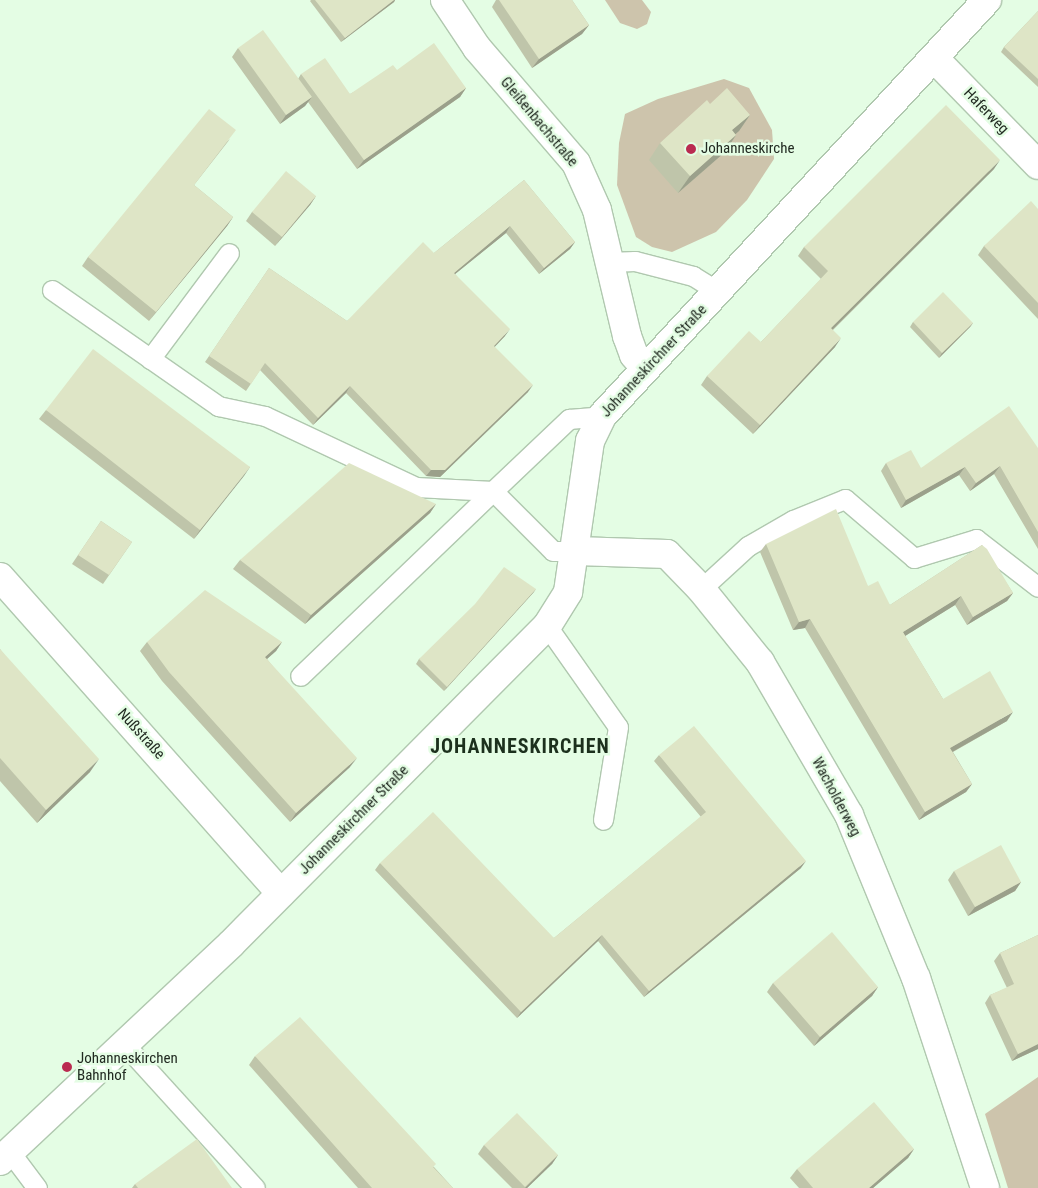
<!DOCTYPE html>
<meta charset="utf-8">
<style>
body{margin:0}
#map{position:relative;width:1038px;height:1188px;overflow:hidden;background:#e4fde4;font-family:"Roboto Condensed",sans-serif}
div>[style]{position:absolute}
.green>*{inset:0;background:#cdc4ac}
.roads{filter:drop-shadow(1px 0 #b0c8af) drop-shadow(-1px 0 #b0c8af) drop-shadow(0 1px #b0c8af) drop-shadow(0 -1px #b0c8af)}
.service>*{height:19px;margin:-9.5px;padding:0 9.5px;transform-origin:9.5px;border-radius:9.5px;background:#fff}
.minor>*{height:28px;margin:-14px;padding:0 14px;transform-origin:14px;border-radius:14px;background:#fff}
.tertiary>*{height:28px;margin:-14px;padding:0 14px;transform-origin:14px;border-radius:14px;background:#fff}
.wall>*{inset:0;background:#bfc5aa}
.shaded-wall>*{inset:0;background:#9ba08b}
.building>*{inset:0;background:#dee5c6}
.dots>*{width:14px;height:14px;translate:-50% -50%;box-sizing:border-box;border:2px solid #e4fde4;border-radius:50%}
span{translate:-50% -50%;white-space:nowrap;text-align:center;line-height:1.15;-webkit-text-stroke:5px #e4fde4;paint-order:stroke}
.street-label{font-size:15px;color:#212a21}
.poi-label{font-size:15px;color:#212a21}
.left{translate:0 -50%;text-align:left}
.district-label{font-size:20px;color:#1c301d;font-weight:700;letter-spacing:1px}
</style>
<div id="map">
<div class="green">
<i style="clip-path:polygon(605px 0,642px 0,651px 12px,647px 24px,637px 29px,620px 23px)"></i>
<i style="clip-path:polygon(724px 79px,749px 88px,772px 130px,774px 159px,747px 200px,716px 232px,672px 252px,652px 247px,636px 237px,617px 185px,619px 143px,625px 114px,658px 99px)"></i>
<i style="clip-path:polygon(1038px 1077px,1038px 1188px,1008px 1188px,985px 1114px)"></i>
</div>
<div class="roads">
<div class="service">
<i style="left:609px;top:262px;width:26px;rotate:-2deg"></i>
<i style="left:635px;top:261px;width:60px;rotate:14.5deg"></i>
<i style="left:693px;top:276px;width:31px;rotate:32deg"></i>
<i style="left:52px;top:290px;width:203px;rotate:34.9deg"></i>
<i style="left:218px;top:406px;width:48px;rotate:12deg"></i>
<i style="left:265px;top:416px;width:167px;rotate:25.2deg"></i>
<i style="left:416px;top:487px;width:77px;rotate:3deg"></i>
<i style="left:493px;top:491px;width:267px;rotate:136.2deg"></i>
<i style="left:150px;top:359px;width:132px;rotate:-53.3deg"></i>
<i style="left:576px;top:551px;width:23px;rotate:180deg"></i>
<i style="left:553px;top:551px;width:85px;rotate:-135deg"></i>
<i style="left:493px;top:491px;width:105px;rotate:-43.5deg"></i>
<i style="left:569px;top:419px;width:33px;rotate:-5deg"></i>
<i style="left:701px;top:589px;width:64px;rotate:-42.5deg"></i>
<i style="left:748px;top:546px;width:52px;rotate:-30deg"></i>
<i style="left:793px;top:520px;width:56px;rotate:-22deg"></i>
<i style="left:845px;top:499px;width:91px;rotate:40.5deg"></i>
<i style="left:914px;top:558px;width:65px;rotate:-17deg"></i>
<i style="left:976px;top:539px;width:78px;rotate:37.7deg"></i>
<i style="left:547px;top:626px;width:123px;rotate:54.9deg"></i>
<i style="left:618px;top:727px;width:94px;rotate:99.2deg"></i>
<i style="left:125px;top:1045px;width:193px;rotate:47.7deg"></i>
<i style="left:10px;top:1152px;width:45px;rotate:53.1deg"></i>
</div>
<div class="minor">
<i style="left:445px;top:0;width:58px;rotate:56.3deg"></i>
<i style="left:477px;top:48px;width:152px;rotate:49.3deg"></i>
<i style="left:576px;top:163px;width:51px;rotate:65.9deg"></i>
<i style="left:597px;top:210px;width:130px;rotate:76.6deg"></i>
<i style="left:627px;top:336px;width:20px;rotate:70deg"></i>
<i style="left:634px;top:355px;width:17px;rotate:50deg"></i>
<i style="left:934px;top:58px;width:149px;rotate:45.8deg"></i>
<i style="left:576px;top:551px;width:91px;rotate:1.9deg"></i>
<i style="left:667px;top:554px;width:49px;rotate:45.8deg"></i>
<i style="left:701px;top:589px;width:94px;rotate:51.1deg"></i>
<i style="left:760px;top:662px;width:177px;rotate:59.8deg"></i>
<i style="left:849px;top:815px;width:176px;rotate:67.7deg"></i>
<i style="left:916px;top:978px;width:221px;rotate:71.8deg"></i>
<i style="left:0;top:577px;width:423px;rotate:48.4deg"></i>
</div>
<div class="tertiary">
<i style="left:0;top:1161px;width:317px;rotate:-43.2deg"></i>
<i style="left:231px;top:944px;width:448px;rotate:-45.2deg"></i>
<i style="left:547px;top:626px;width:40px;rotate:-58deg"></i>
<i style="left:568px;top:592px;width:153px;rotate:-81.7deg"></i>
<i style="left:590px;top:441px;width:28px;rotate:-64deg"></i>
<i style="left:602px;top:416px;width:567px;rotate:-47.22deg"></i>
</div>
</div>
<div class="wall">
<i style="clip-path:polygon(311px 0,395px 0,394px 2px,341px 42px,310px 1px)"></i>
<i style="clip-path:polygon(496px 0,572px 0,589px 25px,582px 34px,532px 68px,492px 7px)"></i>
<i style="clip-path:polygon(1038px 11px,1038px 87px,1001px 52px,1004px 47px)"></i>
<i style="clip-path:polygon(238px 48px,298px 79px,301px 74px,350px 94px,397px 70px,466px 88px,460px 97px,357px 169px,308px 102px,305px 106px,280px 124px,232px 57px)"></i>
<i style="clip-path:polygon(710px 104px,750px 115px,739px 131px,735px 134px,736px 135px,725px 152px,678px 193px,649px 160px,660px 143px)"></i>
<i style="clip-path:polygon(230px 139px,194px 185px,233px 217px,227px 226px,149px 321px,82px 266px,88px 257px)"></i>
<i style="clip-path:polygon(994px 169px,833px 330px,835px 347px,753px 434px,701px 385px,707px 376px,761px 342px,821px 279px,798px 256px,804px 247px)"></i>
<i style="clip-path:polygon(524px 180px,575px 242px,570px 249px,539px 274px,506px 233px,455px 274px,505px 336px,494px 347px,528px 392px,440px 477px,426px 476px,346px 393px,313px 425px,260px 370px,246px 391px,205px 362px,269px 268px,347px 321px,434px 253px)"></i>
<i style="clip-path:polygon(316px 196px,310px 205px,275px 246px,246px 221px,252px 212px)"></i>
<i style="clip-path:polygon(1038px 209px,1038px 319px,978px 255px,984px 246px)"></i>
<i style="clip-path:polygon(913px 322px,973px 323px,970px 327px,939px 358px,910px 327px)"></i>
<i style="clip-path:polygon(46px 410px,250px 467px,194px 539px,39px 419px)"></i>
<i style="clip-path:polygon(1038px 448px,1038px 549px,994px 474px,970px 491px,959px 475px,901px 508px,881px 471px,886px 463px,921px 468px)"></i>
<i style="clip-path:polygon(436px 504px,430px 513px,305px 624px,233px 569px,240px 560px)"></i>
<i style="clip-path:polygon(101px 521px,132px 542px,103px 584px,72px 564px)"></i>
<i style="clip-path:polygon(766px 544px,868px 586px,890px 605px,982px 545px,1013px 593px,1007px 601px,967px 625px,955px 605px,905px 636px,943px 699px,1007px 721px,953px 752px,972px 784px,966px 792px,919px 820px,805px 628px,793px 630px,760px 552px)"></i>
<i style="clip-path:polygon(536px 589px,533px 593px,444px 691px,416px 664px,419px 659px)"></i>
<i style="clip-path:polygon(147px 642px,282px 642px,276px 651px,267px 659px,350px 767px,290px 822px,162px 681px,140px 651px)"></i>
<i style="clip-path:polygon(0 649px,90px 772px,37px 823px,0 781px)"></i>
<i style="clip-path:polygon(659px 755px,801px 868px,644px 997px,598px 941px,517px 1018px,375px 870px,380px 863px,554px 938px,701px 817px,654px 761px)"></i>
<i style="clip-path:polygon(954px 871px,1021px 882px,1015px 891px,968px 916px,948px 880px)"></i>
<i style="clip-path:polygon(1038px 935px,1038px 1049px,1012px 1061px,985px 1003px,990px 995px,1007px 988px,994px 961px,1000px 953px)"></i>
<i style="clip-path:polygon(773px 983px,878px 987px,872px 996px,814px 1046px,767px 992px)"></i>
<i style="clip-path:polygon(255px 1056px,434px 1167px,453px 1188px,358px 1188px,249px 1065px)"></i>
<i style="clip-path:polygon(484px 1145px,558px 1155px,552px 1164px,527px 1188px,512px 1188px,478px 1154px)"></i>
<i style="clip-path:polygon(914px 1149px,908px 1158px,873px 1188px,799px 1188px,790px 1178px,797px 1169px)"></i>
<i style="clip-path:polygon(135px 1184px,232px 1188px,132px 1188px)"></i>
</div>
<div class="shaded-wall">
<i style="clip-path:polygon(394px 0,395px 0,394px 2px,341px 42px,345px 38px)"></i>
<i style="clip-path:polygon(589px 25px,582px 34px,532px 68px,539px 59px)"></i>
<i style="clip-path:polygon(466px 88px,460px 97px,357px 169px,364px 160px)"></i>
<i style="clip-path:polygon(312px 97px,305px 106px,280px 124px,286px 115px)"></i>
<i style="clip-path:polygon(750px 115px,739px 131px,721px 147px,732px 130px)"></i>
<i style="clip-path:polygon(736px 135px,725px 152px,678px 193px,690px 176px)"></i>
<i style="clip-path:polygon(1000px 160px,994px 169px,825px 337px,831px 328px)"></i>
<i style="clip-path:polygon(316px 196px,310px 205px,275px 246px,282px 237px)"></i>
<i style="clip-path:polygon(233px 217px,227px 226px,149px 321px,156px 312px)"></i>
<i style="clip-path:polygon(510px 226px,506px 233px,449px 279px,454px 273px)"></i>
<i style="clip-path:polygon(575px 242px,570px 249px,539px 274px,544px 268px)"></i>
<i style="clip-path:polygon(973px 323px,970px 327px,939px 358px,942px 353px)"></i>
<i style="clip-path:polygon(510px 329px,505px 336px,489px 353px,494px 346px)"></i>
<i style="clip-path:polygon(841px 338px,835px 347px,753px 434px,760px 425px)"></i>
<i style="clip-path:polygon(533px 385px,528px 392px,440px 477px,426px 476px,431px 470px)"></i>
<i style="clip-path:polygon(350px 386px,346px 393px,313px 425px,318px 418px)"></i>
<i style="clip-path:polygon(1000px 466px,994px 474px,970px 491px,976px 483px)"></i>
<i style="clip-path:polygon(250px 467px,244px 476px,194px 539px,200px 530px)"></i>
<i style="clip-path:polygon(965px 467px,959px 475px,901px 508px,906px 500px)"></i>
<i style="clip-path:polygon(436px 504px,430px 513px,305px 624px,311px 615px)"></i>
<i style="clip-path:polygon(536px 589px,533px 593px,444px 691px,447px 687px)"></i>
<i style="clip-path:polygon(1013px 593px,1007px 601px,967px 625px,973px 617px)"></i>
<i style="clip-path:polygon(961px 596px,955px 605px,897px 641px,903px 632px)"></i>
<i style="clip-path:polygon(810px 619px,805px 628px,793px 630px,799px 622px)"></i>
<i style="clip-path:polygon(282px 642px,276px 651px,259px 666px,265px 657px)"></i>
<i style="clip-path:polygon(1013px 712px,1007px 721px,945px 756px,950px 748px)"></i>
<i style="clip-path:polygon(357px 758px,350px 767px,290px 822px,296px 813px)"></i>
<i style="clip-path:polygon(99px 759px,90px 772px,37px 823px,46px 810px)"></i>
<i style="clip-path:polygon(972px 784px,966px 792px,919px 820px,925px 812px)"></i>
<i style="clip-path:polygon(806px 861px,801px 868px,644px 997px,649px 991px)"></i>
<i style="clip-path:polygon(1021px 882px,1015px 891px,968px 916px,975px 907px)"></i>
<i style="clip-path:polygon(602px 935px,598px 941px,517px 1018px,521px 1012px)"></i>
<i style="clip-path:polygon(878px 987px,872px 996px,814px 1046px,820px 1037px)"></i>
<i style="clip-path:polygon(1038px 1044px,1038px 1049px,1012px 1061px,1018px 1054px)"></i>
<i style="clip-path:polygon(914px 1149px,908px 1158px,873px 1188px,869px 1188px)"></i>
<i style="clip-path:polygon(558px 1155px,552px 1164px,527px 1188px,525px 1188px)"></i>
</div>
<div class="building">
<i style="clip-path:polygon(315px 0,394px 0,345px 38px)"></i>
<i style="clip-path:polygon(499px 0,572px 0,589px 25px,539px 59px)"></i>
<i style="clip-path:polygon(1038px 11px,1038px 79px,1004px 47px)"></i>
<i style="clip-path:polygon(263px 30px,312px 97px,286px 115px,238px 48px)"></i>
<i style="clip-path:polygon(434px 43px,466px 88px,364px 160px,301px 74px,325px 58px,350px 94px,393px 65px,397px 70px)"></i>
<i style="clip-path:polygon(727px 88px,750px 115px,732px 130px,736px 135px,690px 176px,660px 143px,707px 100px,710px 104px)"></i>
<i style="clip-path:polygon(946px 105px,1000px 160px,831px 328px,841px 338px,760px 425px,707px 376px,749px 331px,761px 342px,828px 271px,804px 247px)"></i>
<i style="clip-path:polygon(209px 109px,236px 130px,194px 185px,233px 217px,156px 312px,88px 257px)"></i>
<i style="clip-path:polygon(286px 171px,316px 196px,282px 237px,252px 212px)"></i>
<i style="clip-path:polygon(524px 180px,575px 242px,544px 268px,510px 226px,454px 273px,510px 329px,494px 346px,533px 385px,445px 470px,431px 470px,350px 386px,318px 418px,265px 363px,251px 384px,209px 356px,269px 268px,347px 321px,423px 242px,434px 253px)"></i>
<i style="clip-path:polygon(1031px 201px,1038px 209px,1038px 303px,984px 246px)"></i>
<i style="clip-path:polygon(943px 292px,973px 323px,942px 353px,913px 322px)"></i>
<i style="clip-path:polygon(93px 349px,250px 467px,200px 530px,46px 410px)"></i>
<i style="clip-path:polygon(1009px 406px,1038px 448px,1038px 532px,1000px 466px,976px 483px,965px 467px,906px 500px,886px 463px,911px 450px,921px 468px)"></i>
<i style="clip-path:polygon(349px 463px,436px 504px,311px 615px,240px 560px)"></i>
<i style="clip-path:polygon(836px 509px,868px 586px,878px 581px,890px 605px,982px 545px,987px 549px,1013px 593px,973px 617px,961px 596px,903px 632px,943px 699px,990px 671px,1013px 712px,950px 748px,972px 784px,925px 812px,810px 619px,799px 622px,766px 544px)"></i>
<i style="clip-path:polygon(101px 521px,132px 542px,109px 575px,78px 555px)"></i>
<i style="clip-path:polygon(504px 567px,536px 589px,447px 687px,419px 659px,475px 604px)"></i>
<i style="clip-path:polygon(205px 590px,282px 642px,265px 657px,357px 758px,296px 813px,169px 672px,147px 642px)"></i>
<i style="clip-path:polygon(0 649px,99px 759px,46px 810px,0 758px)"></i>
<i style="clip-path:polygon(694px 726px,806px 861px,649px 991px,602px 935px,521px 1012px,380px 863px,433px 812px,554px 938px,706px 812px,659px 755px)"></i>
<i style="clip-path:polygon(1001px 845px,1021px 882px,975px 907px,954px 871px)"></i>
<i style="clip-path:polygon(832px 932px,878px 987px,820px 1037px,773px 983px)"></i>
<i style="clip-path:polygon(1038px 935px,1038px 1044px,1018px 1054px,990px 995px,1014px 984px,1000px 953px)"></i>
<i style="clip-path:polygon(300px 1017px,436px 1164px,433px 1167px,453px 1188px,372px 1188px,255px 1056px)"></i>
<i style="clip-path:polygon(874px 1102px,914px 1149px,869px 1188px,813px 1188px,797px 1169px)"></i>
<i style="clip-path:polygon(517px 1113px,558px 1155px,525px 1187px,484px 1145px)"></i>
<i style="clip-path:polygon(197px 1139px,232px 1188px,138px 1188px,135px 1184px)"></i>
</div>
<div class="dots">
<i style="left:691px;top:149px;background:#ba2a50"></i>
<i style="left:67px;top:1067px;background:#ba2a50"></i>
</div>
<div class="street-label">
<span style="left:986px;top:111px;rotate:46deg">Haferweg</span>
<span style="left:539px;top:122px;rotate:50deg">Gleißenbachstraße</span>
<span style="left:654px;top:361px;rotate:-47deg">Johanneskirchner Straße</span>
<span style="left:141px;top:734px;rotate:48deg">Nußstraße</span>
<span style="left:836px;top:797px;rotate:62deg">Wacholderweg</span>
<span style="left:354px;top:820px;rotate:-45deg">Johanneskirchner Straße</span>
</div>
<div class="poi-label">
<span class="left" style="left:701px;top:149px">Johanneskirche</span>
<span class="left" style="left:77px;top:1067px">Johanneskirchen<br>Bahnhof</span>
</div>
<div class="district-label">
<span style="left:520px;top:746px">JOHANNESKIRCHEN</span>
</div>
</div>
